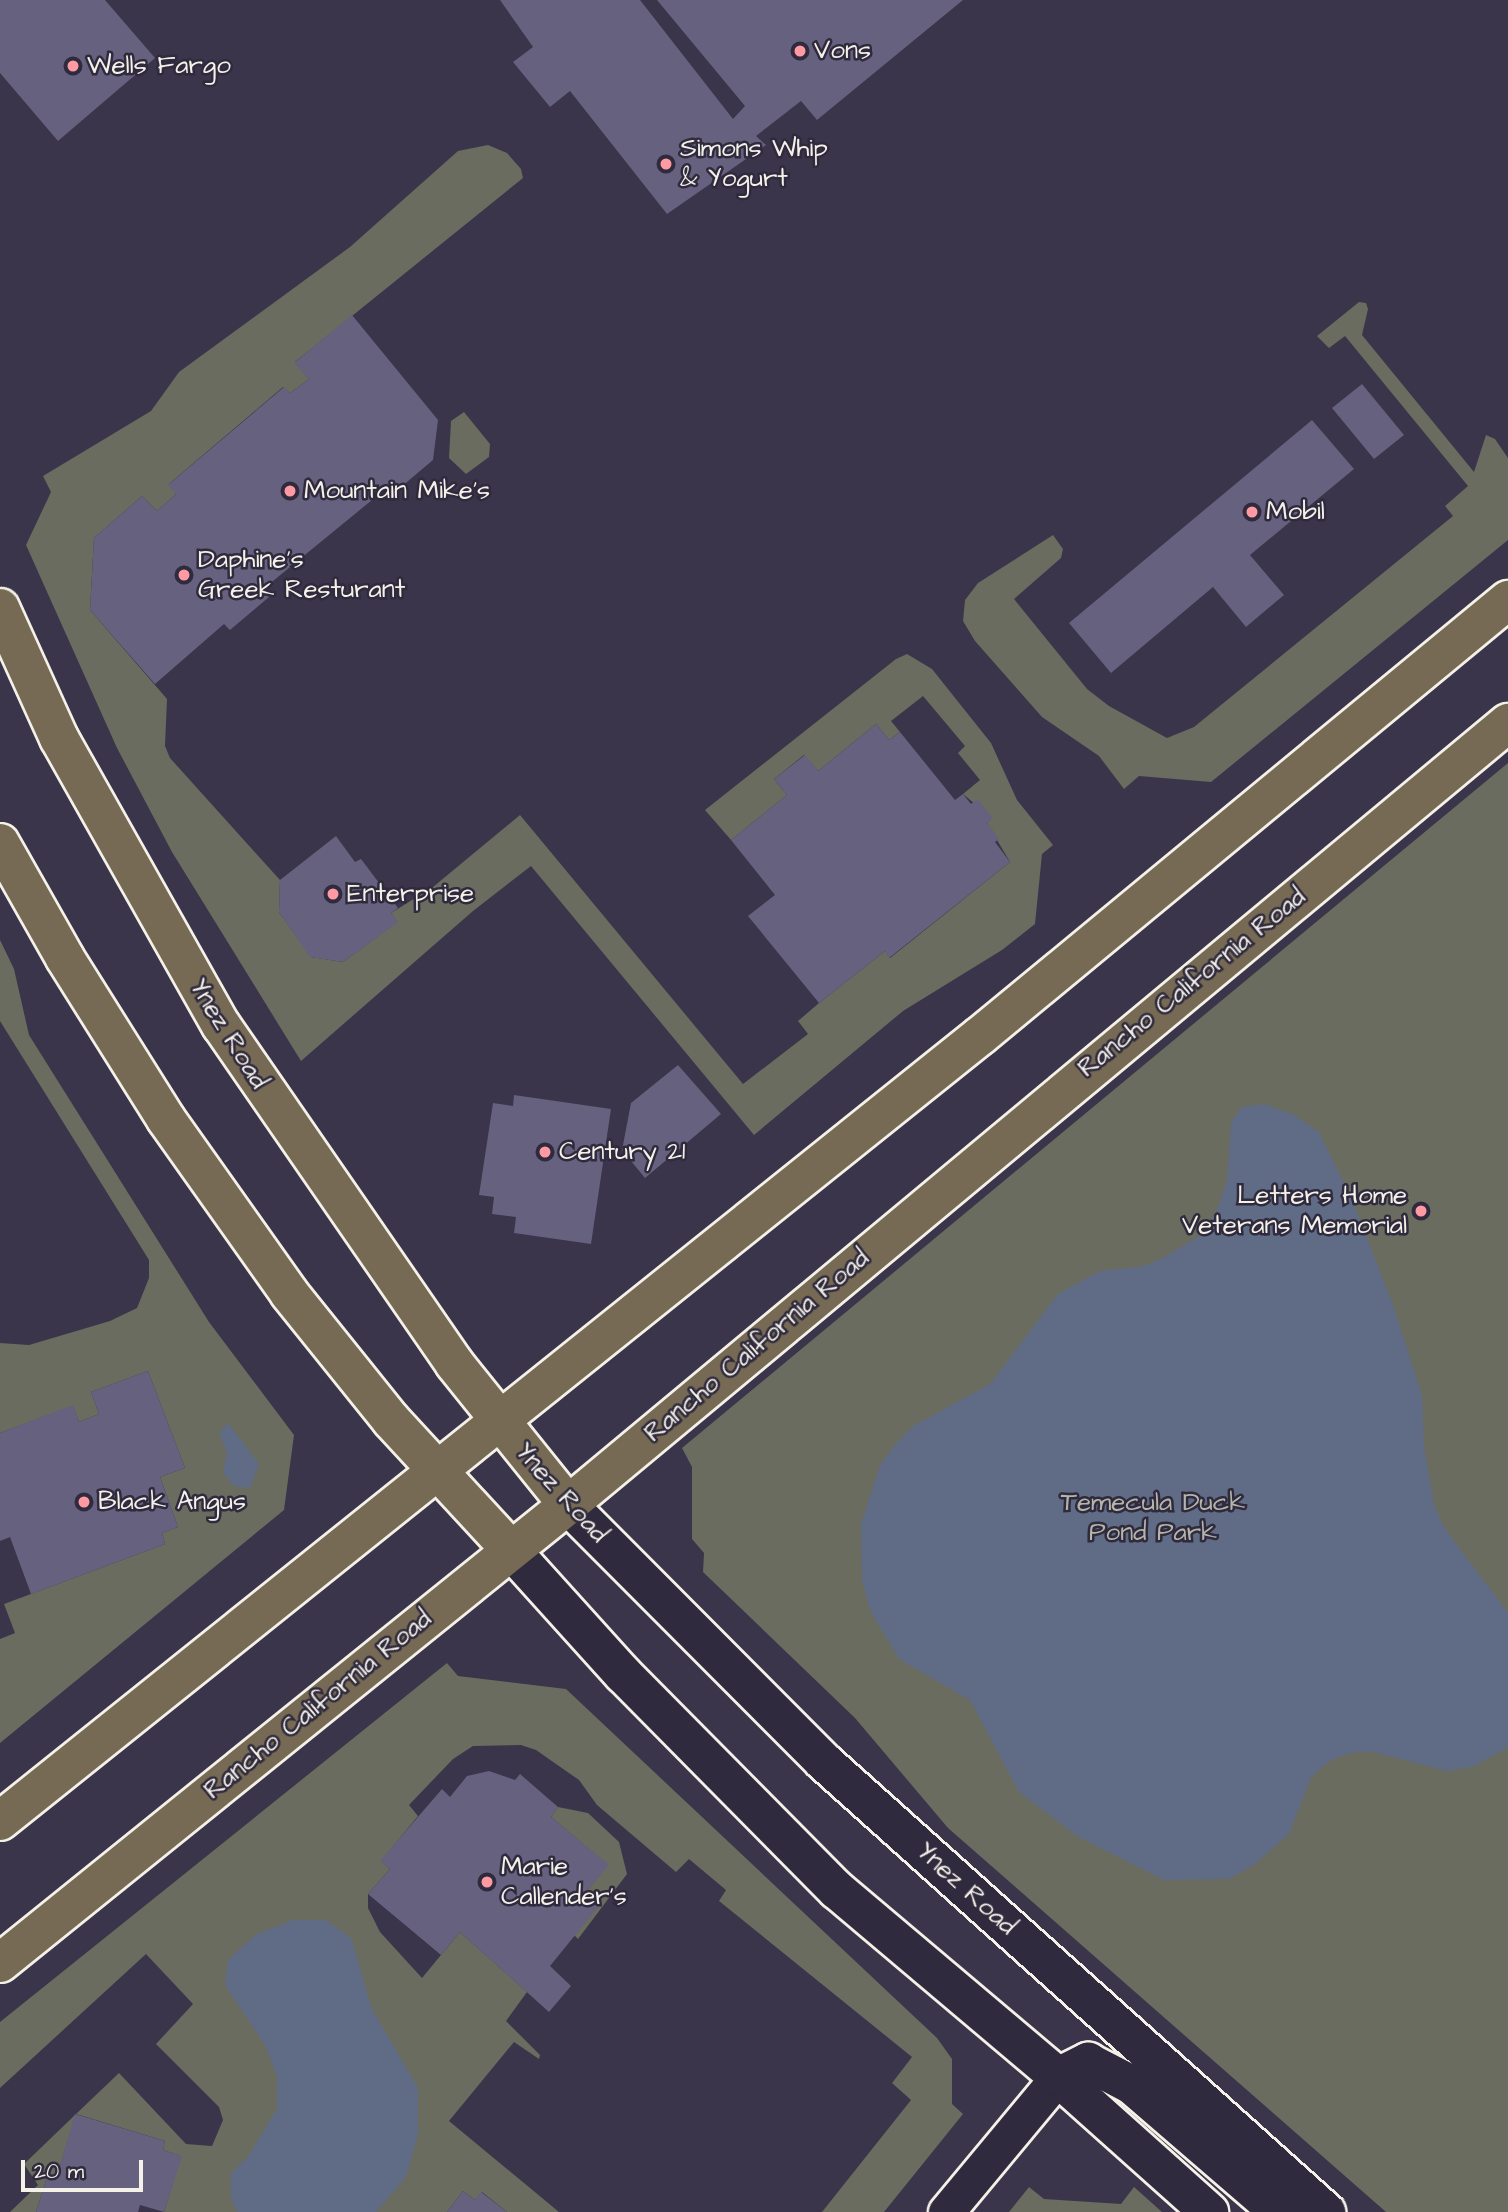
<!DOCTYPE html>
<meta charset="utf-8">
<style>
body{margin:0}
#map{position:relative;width:1508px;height:2212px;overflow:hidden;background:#3a354a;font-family:"Architects Daughter",sans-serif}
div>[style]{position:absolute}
.green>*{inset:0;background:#696c5e}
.water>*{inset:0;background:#606c85}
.building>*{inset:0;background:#65617e}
.roads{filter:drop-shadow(2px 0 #f4f1e8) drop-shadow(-2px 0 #f4f1e8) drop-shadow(0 2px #f4f1e8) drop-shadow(0 -2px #f4f1e8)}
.minor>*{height:35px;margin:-17.5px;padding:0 17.5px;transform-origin:17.5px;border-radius:17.5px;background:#2f2a3d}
.secondary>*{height:38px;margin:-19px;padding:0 19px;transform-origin:19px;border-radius:19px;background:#2f2a3d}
.primary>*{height:38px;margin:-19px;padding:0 19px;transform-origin:19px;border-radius:19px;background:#766a54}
.dots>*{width:19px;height:19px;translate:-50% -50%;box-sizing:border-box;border:4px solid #2f2a3d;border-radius:50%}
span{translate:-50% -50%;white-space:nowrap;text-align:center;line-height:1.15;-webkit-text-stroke:5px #2f2a3d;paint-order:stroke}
.poi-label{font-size:26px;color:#f4f1e8}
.left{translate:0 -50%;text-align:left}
.right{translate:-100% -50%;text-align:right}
.street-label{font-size:26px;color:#f4f1e8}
.park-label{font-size:26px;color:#b5b5aa}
.scale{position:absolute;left:21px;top:2160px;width:122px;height:32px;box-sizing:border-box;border:4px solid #f4f1e8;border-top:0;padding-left:9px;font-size:21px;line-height:24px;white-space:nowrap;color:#f4f1e8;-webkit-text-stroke:5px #2f2a3d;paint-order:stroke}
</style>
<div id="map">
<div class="green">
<i style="clip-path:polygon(488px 145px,507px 153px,521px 169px,523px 178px,295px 362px,309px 379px,290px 393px,283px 387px,169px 484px,176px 494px,157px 511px,142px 496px,94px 538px,90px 610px,167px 699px,165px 746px,170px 758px,280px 880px,279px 912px,311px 957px,343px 962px,397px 922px,391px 913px,433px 887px,520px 815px,743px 1084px,808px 1034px,798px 1021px,819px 1003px,885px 951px,890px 958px,1010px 862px,987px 823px,992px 818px,963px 794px,980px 780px,958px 753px,965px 746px,923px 696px,891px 721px,900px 732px,889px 740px,876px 724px,818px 771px,804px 755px,774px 779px,787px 795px,731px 840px,705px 810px,896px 659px,907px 654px,932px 669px,991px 743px,1017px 800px,1053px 845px,1042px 854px,1035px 924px,1002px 950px,903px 1011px,754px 1135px,531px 866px,473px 911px,301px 1061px,172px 852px,117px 748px,26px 545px,51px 492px,43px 476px,151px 411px,179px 372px,350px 247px,458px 151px)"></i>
<i style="clip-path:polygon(1359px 302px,1366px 303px,1368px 309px,1362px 335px,1474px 472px,1486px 435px,1495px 439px,1508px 458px,1508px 540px,1211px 782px,1139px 776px,1124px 789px,1099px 756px,1042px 717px,975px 641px,963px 621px,965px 600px,978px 583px,1053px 535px,1063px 549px,1061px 558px,1014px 599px,1087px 689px,1109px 706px,1167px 738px,1194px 727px,1453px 516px,1445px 506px,1468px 486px,1345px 336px,1329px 348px,1317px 336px)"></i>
<i style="clip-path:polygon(464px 412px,490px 444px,489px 457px,466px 474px,449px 458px,451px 421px)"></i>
<i style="clip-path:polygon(1508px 763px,1508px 2212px,1386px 2212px,948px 1828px,855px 1718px,703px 1572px,704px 1553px,692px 1539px,692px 1467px,682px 1448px)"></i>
<i style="clip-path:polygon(0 940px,14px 969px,29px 1035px,209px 1322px,294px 1435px,284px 1510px,0 1743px,0 1639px,15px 1633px,4px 1604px,165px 1544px,162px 1533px,178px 1527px,160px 1477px,185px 1468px,148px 1371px,91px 1392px,99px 1414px,79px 1422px,73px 1406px,0 1433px,0 1343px,29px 1345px,110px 1321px,137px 1308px,149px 1278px,149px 1260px,0 1021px)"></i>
<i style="clip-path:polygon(447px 1663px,458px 1676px,566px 1689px,937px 2038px,952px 2059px,952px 2104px,963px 2114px,884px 2212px,822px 2212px,911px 2100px,892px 2083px,912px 2057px,719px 1901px,726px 1890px,689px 1859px,676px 1872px,597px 1805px,579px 1780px,536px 1750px,521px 1745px,473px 1746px,453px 1759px,409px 1805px,418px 1816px,381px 1861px,390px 1869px,368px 1894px,368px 1908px,380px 1932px,422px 1978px,460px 1932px,527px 1992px,506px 2021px,540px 2055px,539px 2059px,514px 2042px,449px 2121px,559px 2212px,507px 2212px,482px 2192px,475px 2200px,463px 2191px,447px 2212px,164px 2212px,181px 2156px,163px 2150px,165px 2141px,76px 2114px,57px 2176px,48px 2174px,36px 2212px,10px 2212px,38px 2185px,24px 2164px,76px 2114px,119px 2073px,186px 2144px,212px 2146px,223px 2120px,219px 2107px,156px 2044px,193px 2004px,146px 1954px,0 2088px,0 2022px)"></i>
<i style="clip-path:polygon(558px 1807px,588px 1813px,619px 1842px,627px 1874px,578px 1939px,574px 1935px,597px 1907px,583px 1895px,608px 1865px,551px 1817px)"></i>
<i style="clip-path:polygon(1029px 2187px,1044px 2199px,1121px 2204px,1134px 2187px,1162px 2212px,1009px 2212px)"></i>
</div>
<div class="water">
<i style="clip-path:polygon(1264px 1104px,1294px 1115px,1319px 1132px,1353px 1202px,1393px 1305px,1422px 1395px,1424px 1447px,1434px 1505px,1445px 1529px,1508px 1613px,1508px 1747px,1472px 1767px,1447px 1771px,1373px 1752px,1354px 1752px,1331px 1760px,1311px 1777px,1289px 1834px,1255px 1864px,1229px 1879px,1164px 1880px,1077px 1836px,1019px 1792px,970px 1700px,899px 1659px,870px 1610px,862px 1580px,861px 1524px,880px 1465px,895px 1445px,913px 1426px,990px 1384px,1058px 1294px,1100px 1271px,1144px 1266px,1163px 1258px,1199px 1236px,1217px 1211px,1227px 1180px,1231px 1122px,1242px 1107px)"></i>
<i style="clip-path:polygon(228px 1423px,259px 1464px,250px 1488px,234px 1486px,223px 1472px,227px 1453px,219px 1433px)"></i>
<i style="clip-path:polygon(292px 1920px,326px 1920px,351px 1938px,372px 2009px,418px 2088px,418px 2134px,406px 2177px,376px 2212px,237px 2212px,231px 2198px,231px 2174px,249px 2155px,277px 2109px,277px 2076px,265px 2045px,225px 1985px,228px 1960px,255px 1935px)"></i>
</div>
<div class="building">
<i style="clip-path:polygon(0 0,105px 0,155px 58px,58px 141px,0 73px)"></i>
<i style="clip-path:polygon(500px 0,640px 0,733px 119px,745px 106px,657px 0,963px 0,817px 120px,801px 101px,756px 136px,766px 145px,667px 214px,570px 91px,550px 107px,513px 62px,533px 47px)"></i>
<i style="clip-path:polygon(352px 315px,438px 420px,433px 460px,388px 498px,383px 491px,262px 590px,269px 597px,230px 630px,224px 624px,155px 684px,90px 610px,94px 538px,142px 496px,157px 511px,176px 494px,168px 485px,284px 387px,290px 393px,309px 379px,294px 363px)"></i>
<i style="clip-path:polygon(1362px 384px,1404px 435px,1374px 459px,1332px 408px)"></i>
<i style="clip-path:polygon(1312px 420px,1354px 469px,1250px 555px,1284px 595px,1246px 627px,1213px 587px,1111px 673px,1069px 623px)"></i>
<i style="clip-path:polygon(876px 724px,889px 740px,900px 732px,955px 800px,963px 794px,971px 804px,977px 799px,993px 818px,987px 823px,999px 839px,995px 842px,1010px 862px,889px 958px,885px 951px,819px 1003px,748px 916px,775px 895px,731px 840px,787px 795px,774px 779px,805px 755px,818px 771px)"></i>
<i style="clip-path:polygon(336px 836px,355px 862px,361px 859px,398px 908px,391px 913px,398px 922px,343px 962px,310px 957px,279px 912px,280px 880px)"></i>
<i style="clip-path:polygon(678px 1065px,721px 1114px,645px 1178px,622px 1150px,631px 1103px)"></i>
<i style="clip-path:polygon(514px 1095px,611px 1109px,591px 1244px,514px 1233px,516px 1217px,492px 1214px,494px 1197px,479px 1195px,493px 1103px,513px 1106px)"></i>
<i style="clip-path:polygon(148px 1371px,185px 1468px,160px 1477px,178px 1527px,162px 1533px,165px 1544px,31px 1594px,10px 1537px,0 1541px,0 1433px,73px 1405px,79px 1422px,99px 1414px,91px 1392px)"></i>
<i style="clip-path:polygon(489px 1771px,515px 1780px,520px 1774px,558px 1807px,551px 1817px,609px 1865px,583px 1895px,598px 1907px,550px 1966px,571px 1986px,549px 2012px,460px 1932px,441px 1955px,368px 1894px,390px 1869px,380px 1861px,442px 1789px,450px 1797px,467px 1776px)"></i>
<i style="clip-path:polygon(75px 2114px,165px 2141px,163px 2150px,182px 2156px,164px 2212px,140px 2205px,138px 2212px,36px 2212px,48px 2174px,57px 2176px)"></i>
<i style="clip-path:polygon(463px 2191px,475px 2200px,481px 2192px,507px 2212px,447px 2212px)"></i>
</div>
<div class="roads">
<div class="minor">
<i style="left:946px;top:2212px;width:175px;rotate:-50.3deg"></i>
</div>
<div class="secondary">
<i style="left:568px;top:1505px;width:361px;rotate:45.1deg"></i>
<i style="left:823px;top:1761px;width:676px;rotate:41.88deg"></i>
<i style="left:510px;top:1549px;width:169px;rotate:47.9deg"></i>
<i style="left:623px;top:1674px;width:304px;rotate:45.3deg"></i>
<i style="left:837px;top:1890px;width:289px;rotate:40.2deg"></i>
<i style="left:1058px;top:2077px;width:203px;rotate:41.8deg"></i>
<i style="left:1058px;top:2077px;width:34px;rotate:-27deg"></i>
<i style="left:1088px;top:2062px;width:50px;rotate:27.6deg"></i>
<i style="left:1132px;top:2085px;width:194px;rotate:40.8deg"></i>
</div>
<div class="primary">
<i style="left:0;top:608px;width:143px;rotate:65.6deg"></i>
<i style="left:59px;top:738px;width:330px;rotate:60.6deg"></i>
<i style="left:221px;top:1025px;width:411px;rotate:55.4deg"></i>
<i style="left:454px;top:1363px;width:182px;rotate:51.2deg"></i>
<i style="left:0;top:843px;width:132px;rotate:60.5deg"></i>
<i style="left:65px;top:958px;width:190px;rotate:57.9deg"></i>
<i style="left:166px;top:1119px;width:213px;rotate:54.7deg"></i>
<i style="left:289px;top:1293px;width:163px;rotate:51.2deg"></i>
<i style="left:391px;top:1420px;width:176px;rotate:47.3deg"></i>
<i style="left:0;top:1821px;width:1256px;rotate:-38.7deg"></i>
<i style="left:980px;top:1036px;width:685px;rotate:-39.55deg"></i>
<i style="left:0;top:1963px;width:730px;rotate:-38.88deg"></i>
<i style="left:568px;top:1505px;width:1223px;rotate:-39.76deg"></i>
</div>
</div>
<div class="dots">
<i style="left:800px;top:51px;background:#ff9aa2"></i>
<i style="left:73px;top:66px;background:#ff9aa2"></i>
<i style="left:666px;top:164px;background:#ff9aa2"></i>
<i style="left:290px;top:491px;background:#ff9aa2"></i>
<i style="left:1252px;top:512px;background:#ff9aa2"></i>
<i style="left:184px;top:575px;background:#ff9aa2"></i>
<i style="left:333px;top:894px;background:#ff9aa2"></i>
<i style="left:545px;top:1152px;background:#ff9aa2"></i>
<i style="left:1421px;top:1211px;background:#ff9aa2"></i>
<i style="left:84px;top:1502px;background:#ff9aa2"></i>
<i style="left:487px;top:1882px;background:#ff9aa2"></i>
</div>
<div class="poi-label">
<span class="left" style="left:814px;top:51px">Vons</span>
<span class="left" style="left:87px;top:66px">Wells Fargo</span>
<span class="left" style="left:680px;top:164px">Simons Whip<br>&amp; Yogurt</span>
<span class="left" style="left:304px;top:491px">Mountain Mike's</span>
<span class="left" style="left:1266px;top:512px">Mobil</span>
<span class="left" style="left:198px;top:575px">Daphine’s<br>Greek Resturant</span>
<span class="left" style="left:347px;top:894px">Enterprise</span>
<span class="left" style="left:559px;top:1152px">Century 21</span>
<span class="right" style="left:1407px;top:1211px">Letters Home<br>Veterans Memorial</span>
<span class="left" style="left:98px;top:1502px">Black Angus</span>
<span class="left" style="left:501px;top:1882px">Marie<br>Callender's</span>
</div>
<div class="street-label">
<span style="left:1192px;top:983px;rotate:-39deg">Rancho California Road</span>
<span style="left:228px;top:1034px;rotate:58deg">Ynez Road</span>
<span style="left:757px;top:1346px;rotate:-40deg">Rancho California Road</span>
<span style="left:561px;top:1493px;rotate:48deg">Ynez Road</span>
<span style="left:318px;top:1705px;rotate:-39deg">Rancho California Road</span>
<span style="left:966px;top:1889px;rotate:42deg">Ynez Road</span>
</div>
<div class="park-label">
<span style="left:1153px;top:1518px">Temecula Duck<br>Pond Park</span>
</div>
<div class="scale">20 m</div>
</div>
